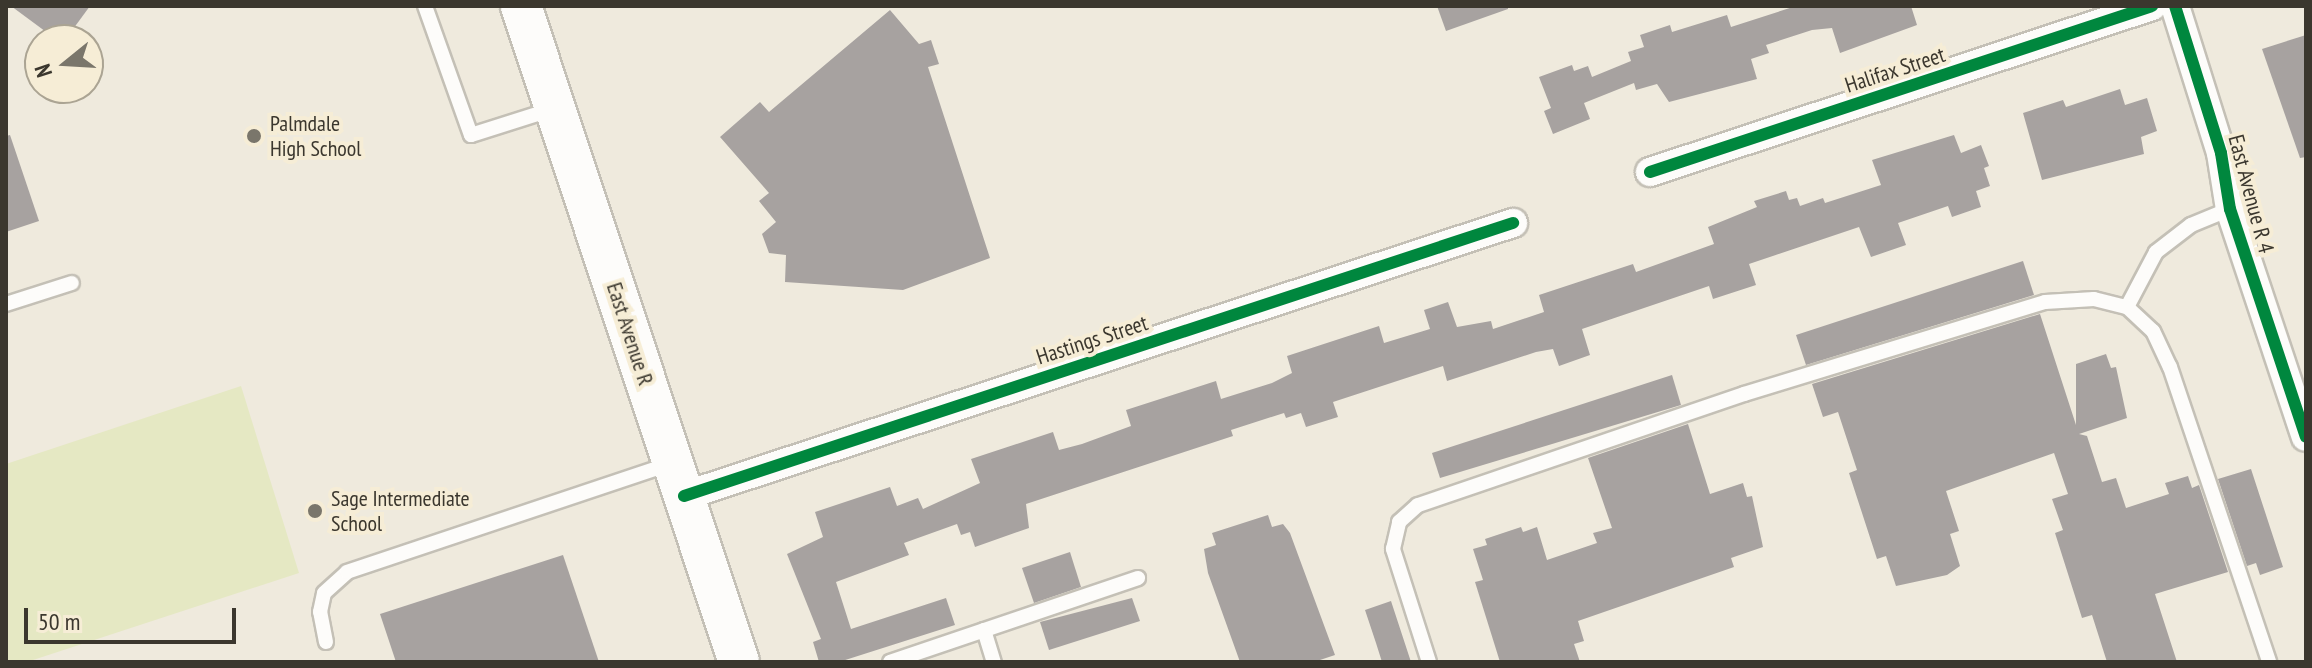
<!DOCTYPE html>
<style>
body{margin:0}
#map{position:relative;width:2312px;height:668px;overflow:hidden;background:#efeadd;font-family:"PT Sans Narrow",sans-serif}
div>[style]{position:absolute}
.green>*{inset:0;background:#e5e8c3}
.building>*{inset:0;background:#a7a2a0}
.roads{filter:drop-shadow(2px 0 #c4c0b6) drop-shadow(-2px 0 #c4c0b6) drop-shadow(0 2px #c4c0b6) drop-shadow(0 -2px #c4c0b6)}
.lane>*{height:14px;margin:-7px;padding:0 7px;transform-origin:7px;border-radius:7px;background:#fdfcfa}
.street>*{height:28px;margin:-14px;padding:0 14px;transform-origin:14px;border-radius:14px;background:#fdfcfa}
.secondary>*{height:40px;margin:-20px;padding:0 20px;transform-origin:20px;border-radius:20px;background:#fdfcfa}
.cycleway>*{height:12px;margin:-6px;padding:0 6px;transform-origin:6px;border-radius:6px;background:#00873e}
.dots>*{width:22px;height:22px;translate:-50% -50%;box-sizing:border-box;border:4px solid #f6edd6;border-radius:50%}
span{translate:-50% -50%;white-space:nowrap;text-align:center;line-height:1.15;-webkit-text-stroke:8px #f6edd6;paint-order:stroke}
.street-label{font-size:22px;color:#3b372e}
.poi-label{font-size:22px;color:#3b372e}
.left{translate:0 -50%;text-align:left}
.frame{position:absolute;inset:0;border:8px solid #3b372e;pointer-events:none}
.north{position:absolute;left:24px;top:24px;width:80px;height:80px;box-sizing:border-box;background:#f6edd6;border:2px solid #aba493;border-radius:50%;rotate:252deg;font-size:22px;font-weight:700;line-height:32px;text-align:center;color:#3b372e}
.north::after{content:'';display:block;margin:auto;width:28px;height:36px;background:#7a766b;clip-path:polygon(50% 0,100% 100%,50% 72%,0 100%)}
.scale{position:absolute;left:24px;top:608px;width:212px;height:36px;box-sizing:border-box;border:4px solid #3b372e;border-top:0;padding-left:10px;font-size:24px;line-height:28px;white-space:nowrap;color:#3b372e;-webkit-text-stroke:6px #f6edd6;paint-order:stroke}
</style>
<div id="map">
<div class="green">
<i style="clip-path:polygon(241px 386px,299px 573px,27px 662px,6px 662px,6px 464px)"></i>
</div>
<div class="building">
<i style="clip-path:polygon(11px 6px,90px 6px,65px 40px,57px 40px)"></i>
<i style="clip-path:polygon(1437px 6px,1508px 6px,1508px 9px,1446px 31px)"></i>
<i style="clip-path:polygon(1796px 6px,1911px 6px,1917px 25px,1840px 53px,1832px 28px,1812px 30px,1766px 45px,1769px 53px,1751px 59px,1757px 79px,1669px 102px,1657px 84px,1636px 90px,1634px 83px,1584px 103px,1590px 119px,1553px 134px,1544px 111px,1551px 108px,1539px 77px,1572px 65px,1574px 71px,1588px 66px,1592px 77px,1631px 61px,1628px 52px,1644px 47px,1640px 35px,1670px 25px,1672px 32px,1727px 15px,1731px 27px)"></i>
<i style="clip-path:polygon(890px 10px,919px 44px,931px 40px,939px 64px,928px 67px,990px 258px,903px 290px,785px 282px,786px 255px,769px 253px,762px 234px,776px 222px,759px 201px,769px 193px,720px 137px,760px 102px,769px 112px)"></i>
<i style="clip-path:polygon(2306px 35px,2306px 157px,2300px 158px,2262px 49px)"></i>
<i style="clip-path:polygon(2120px 89px,2125px 105px,2147px 98px,2157px 131px,2141px 137px,2144px 154px,2042px 180px,2023px 113px,2063px 100px,2066px 107px)"></i>
<i style="clip-path:polygon(10px 135px,39px 221px,6px 232px,6px 136px)"></i>
<i style="clip-path:polygon(1954px 135px,1961px 153px,1981px 145px,1989px 166px,1984px 168px,1990px 186px,1976px 191px,1981px 207px,1952px 217px,1948px 206px,1898px 223px,1906px 245px,1871px 257px,1859px 227px,1749px 264px,1756px 285px,1713px 299px,1709px 286px,1582px 329px,1590px 355px,1559px 366px,1553px 349px,1536px 352px,1447px 381px,1443px 366px,1333px 402px,1338px 417px,1306px 427px,1301px 413px,1286px 418px,1284px 413px,1231px 430px,1233px 436px,1026px 504px,1029px 528px,975px 547px,970px 532px,961px 535px,957px 524px,904px 543px,909px 555px,836px 582px,851px 629px,946px 598px,955px 625px,839px 662px,819px 662px,813px 642px,821px 639px,787px 554px,823px 537px,815px 512px,890px 487px,897px 506px,918px 498px,923px 509px,980px 483px,971px 459px,1053px 432px,1059px 450px,1082px 444px,1131px 426px,1126px 410px,1216px 381px,1221px 399px,1272px 383px,1292px 373px,1287px 356px,1379px 326px,1384px 343px,1430px 329px,1424px 310px,1448px 302px,1457px 327px,1491px 321px,1493px 329px,1544px 312px,1539px 295px,1633px 264px,1636px 272px,1714px 244px,1708px 227px,1757px 207px,1754px 201px,1786px 191px,1789px 200px,1797px 198px,1800px 206px,1823px 198px,1825px 203px,1881px 185px,1872px 160px)"></i>
<i style="clip-path:polygon(2023px 261px,2034px 295px,1806px 365px,1796px 335px)"></i>
<i style="clip-path:polygon(2040px 314px,2076px 425px,2076px 364px,2106px 354px,2111px 368px,2116px 367px,2127px 418px,2079px 434px,2087px 436px,2102px 482px,2116px 478px,2126px 508px,2169px 494px,2165px 483px,2188px 476px,2192px 488px,2199px 485px,2228px 572px,2155px 594px,2177px 662px,2107px 662px,2092px 615px,2082px 618px,2055px 533px,2063px 530px,2052px 499px,2068px 494px,2054px 453px,1946px 491px,1959px 531px,1950px 534px,1960px 566px,1947px 575px,1896px 586px,1886px 556px,1877px 559px,1849px 473px,1857px 470px,1838px 412px,1823px 417px,1812px 384px)"></i>
<i style="clip-path:polygon(1672px 375px,1681px 405px,1440px 478px,1432px 453px)"></i>
<i style="clip-path:polygon(1688px 424px,1710px 494px,1743px 483px,1747px 497px,1752px 496px,1763px 547px,1731px 558px,1734px 567px,1578px 621px,1584px 641px,1574px 644px,1580px 662px,1500px 662px,1475px 582px,1483px 580px,1473px 549px,1487px 545px,1485px 539px,1521px 527px,1523px 532px,1537px 527px,1547px 560px,1597px 543px,1593px 533px,1612px 528px,1588px 458px)"></i>
<i style="clip-path:polygon(2251px 469px,2283px 567px,2260px 575px,2256px 563px,2247px 566px,2218px 479px)"></i>
<i style="clip-path:polygon(1268px 515px,1272px 527px,1283px 524px,1290px 533px,1335px 655px,1314px 662px,1240px 662px,1208px 573px,1204px 549px,1216px 545px,1212px 533px)"></i>
<i style="clip-path:polygon(1070px 552px,1081px 587px,1034px 603px,1022px 568px)"></i>
<i style="clip-path:polygon(563px 555px,599px 662px,396px 662px,380px 614px)"></i>
<i style="clip-path:polygon(1132px 598px,1140px 621px,1049px 650px,1040px 622px)"></i>
<i style="clip-path:polygon(1391px 601px,1411px 662px,1382px 662px,1376px 643px,1365px 610px)"></i>
</div>
<div class="roads">
<div class="lane">
<i style="left:425px;top:6px;width:137px;rotate:70.4deg"></i>
<i style="left:471px;top:135px;width:86px;rotate:-17.6deg"></i>
<i style="left:6px;top:304px;width:69px;rotate:-17.7deg"></i>
<i style="left:2127px;top:307px;width:62px;rotate:-62.2deg"></i>
<i style="left:2156px;top:252px;width:44px;rotate:-37.6deg"></i>
<i style="left:2191px;top:225px;width:42px;rotate:-22.3deg"></i>
<i style="left:984px;top:630px;width:34px;rotate:73deg"></i>
<i style="left:326px;top:642px;width:31px;rotate:-101deg"></i>
<i style="left:320px;top:612px;width:19px;rotate:-78deg"></i>
<i style="left:324px;top:593px;width:31px;rotate:-42deg"></i>
<i style="left:347px;top:572px;width:343px;rotate:-18.5deg"></i>
<i style="left:890px;top:662px;width:262px;rotate:-18.7deg"></i>
<i style="left:1429px;top:662px;width:119px;rotate:-107.7deg"></i>
<i style="left:1393px;top:549px;width:28px;rotate:-77deg"></i>
<i style="left:1399px;top:522px;width:25px;rotate:-42deg"></i>
<i style="left:1418px;top:505px;width:344px;rotate:-18.8deg"></i>
<i style="left:1744px;top:394px;width:315px;rotate:-17deg"></i>
<i style="left:2045px;top:302px;width:49px;rotate:-3.5deg"></i>
<i style="left:2094px;top:299px;width:34px;rotate:14deg"></i>
<i style="left:2127px;top:307px;width:35px;rotate:43deg"></i>
<i style="left:2153px;top:331px;width:40px;rotate:65deg"></i>
<i style="left:2170px;top:367px;width:311px;rotate:71.4deg"></i>
</div>
<div class="street">
<i style="left:2175px;top:6px;width:154px;rotate:72.6deg"></i>
<i style="left:2221px;top:153px;width:57px;rotate:80.9deg"></i>
<i style="left:2230px;top:209px;width:240px;rotate:71.6deg"></i>
<i style="left:1650px;top:172px;width:529px;rotate:-18.3deg"></i>
<i style="left:684px;top:496px;width:873px;rotate:-18.23deg"></i>
</div>
<div class="secondary">
<i style="left:521px;top:6px;width:691px;rotate:71.62deg"></i>
</div>
</div>
<div class="cycleway">
<i style="left:2175px;top:6px;width:154px;rotate:72.6deg"></i>
<i style="left:2221px;top:153px;width:57px;rotate:80.9deg"></i>
<i style="left:2230px;top:209px;width:240px;rotate:71.6deg"></i>
<i style="left:1650px;top:172px;width:529px;rotate:-18.3deg"></i>
<i style="left:684px;top:496px;width:873px;rotate:-18.23deg"></i>
</div>
<div class="dots">
<i style="left:254px;top:136px;background:#7a766b"></i>
<i style="left:315px;top:511px;background:#7a766b"></i>
</div>
<div class="street-label">
<span style="left:1895px;top:70px;rotate:-18deg">Halifax Street</span>
<span style="left:2251px;top:194px;rotate:75deg">East Avenue R 4</span>
<span style="left:630px;top:334px;rotate:72deg">East Avenue R</span>
<span style="left:1092px;top:340px;rotate:-18deg">Hastings Street</span>
</div>
<div class="poi-label">
<span class="left" style="left:270px;top:136px">Palmdale<br>High School</span>
<span class="left" style="left:331px;top:511px">Sage Intermediate<br>School</span>
</div>
<div class="frame"></div>
<div class="north">N</div>
<div class="scale">50 m</div>
</div>
